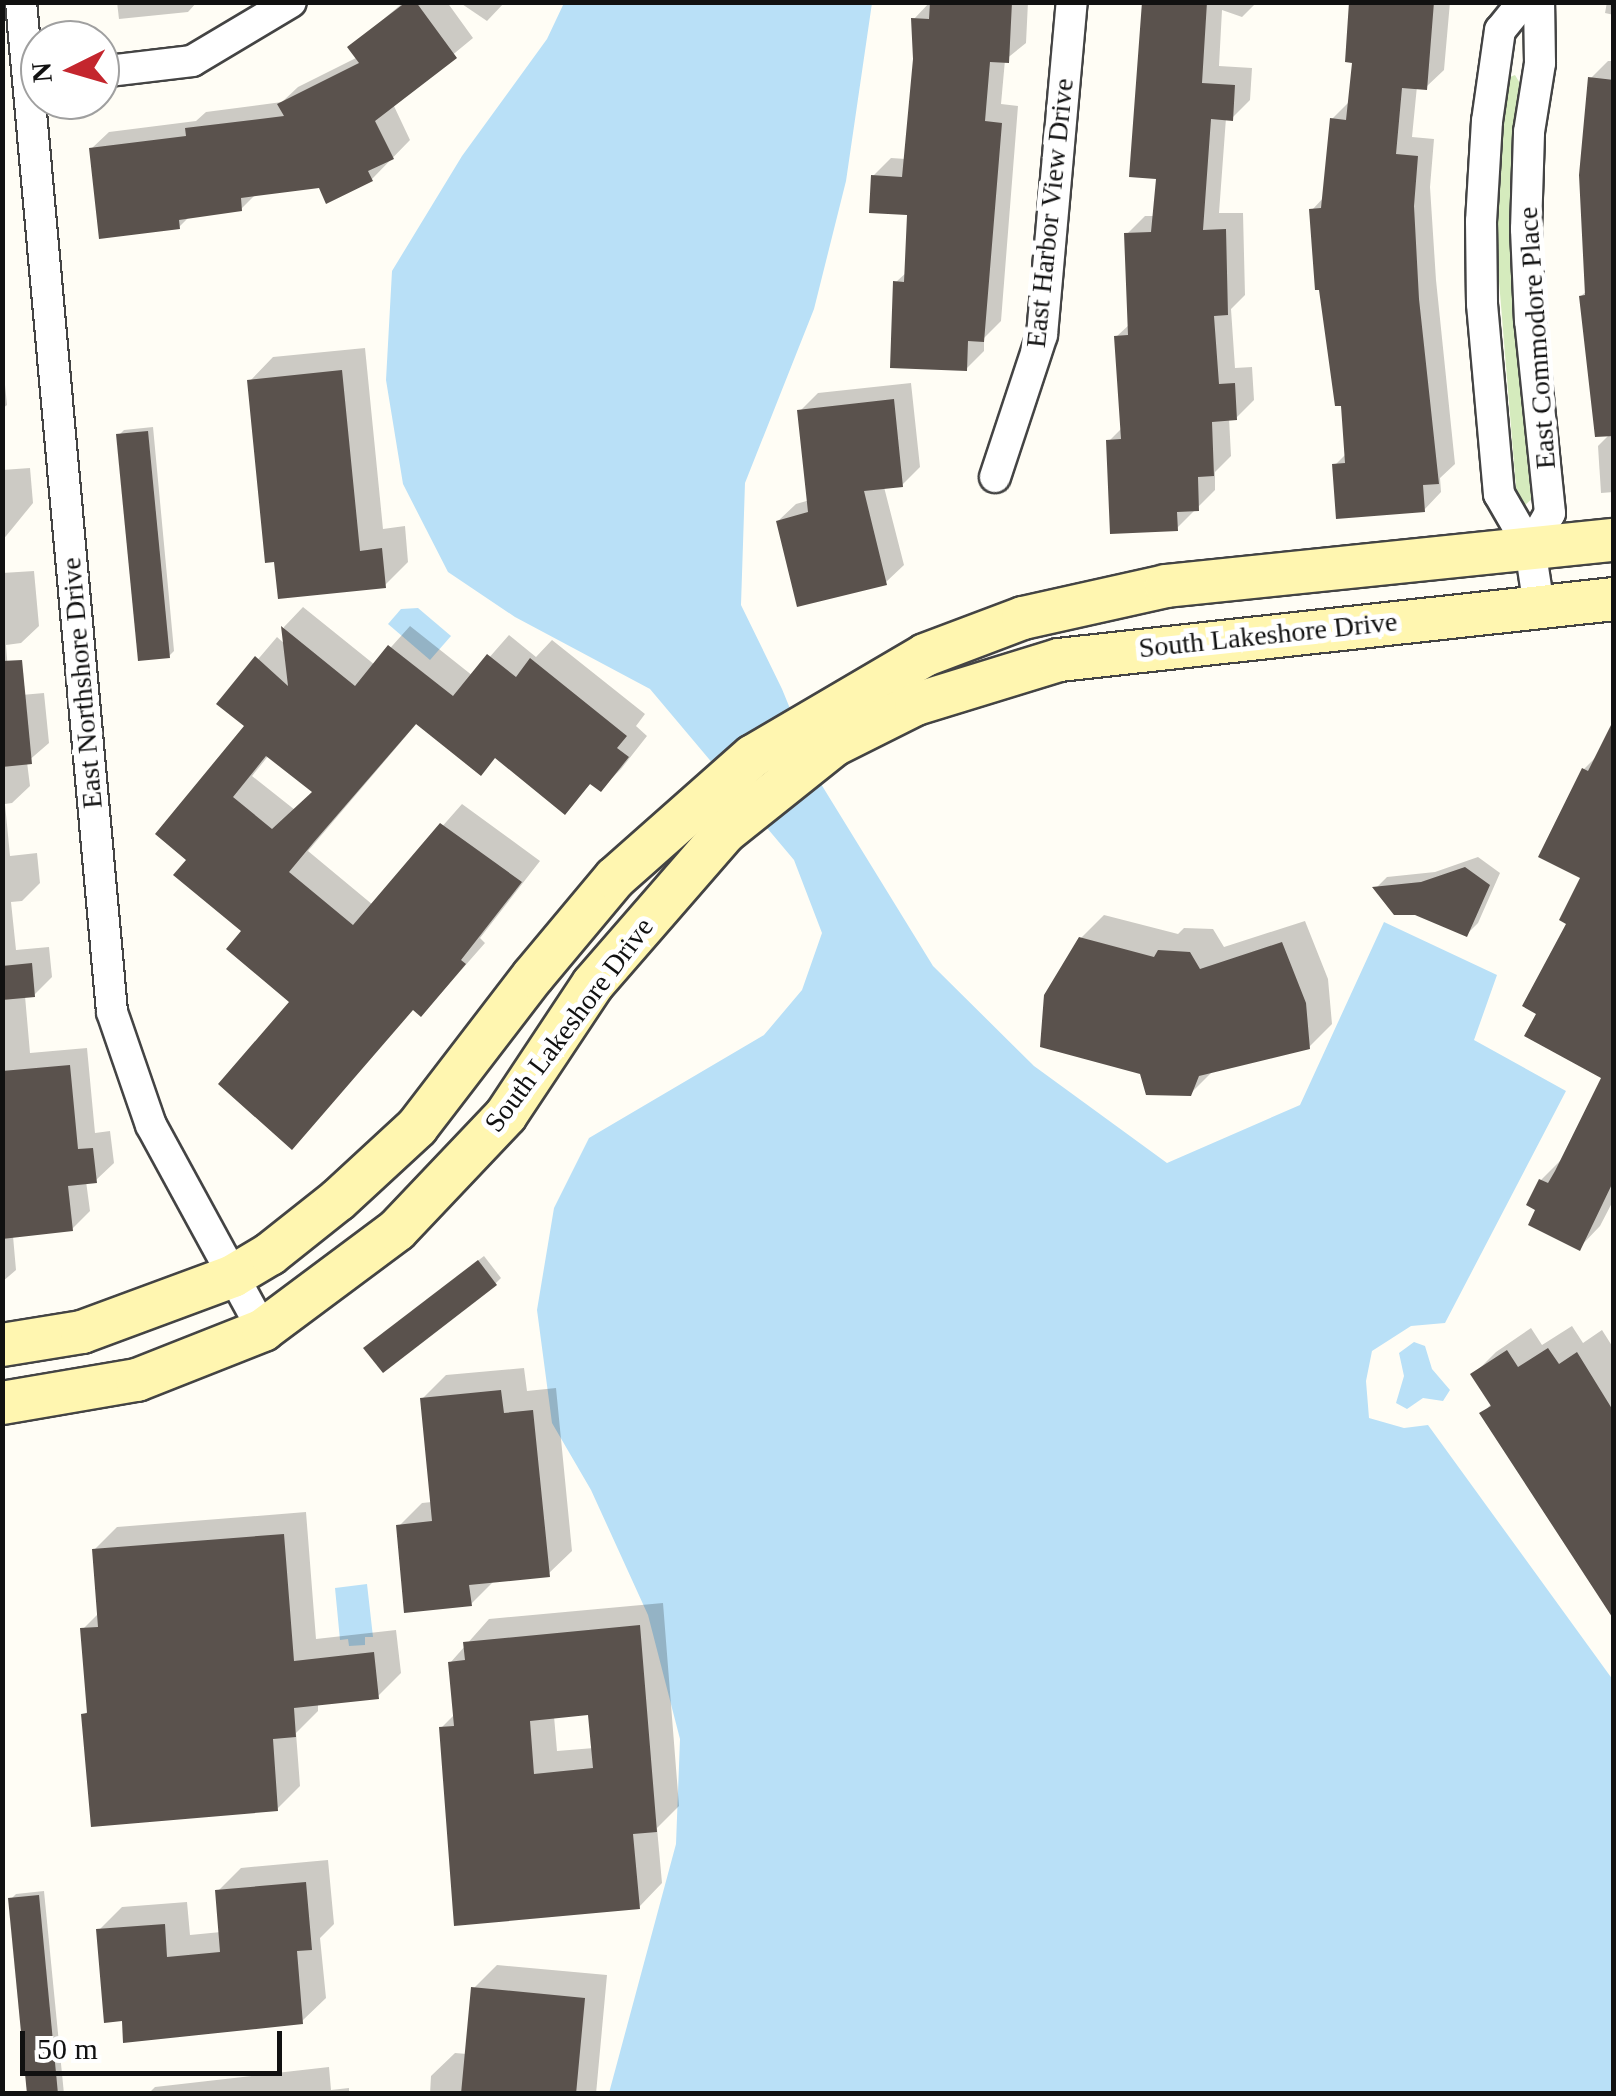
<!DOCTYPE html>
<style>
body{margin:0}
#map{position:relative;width:1616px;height:2096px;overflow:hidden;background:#fffdf5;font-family:"Times New Roman",serif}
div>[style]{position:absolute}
.green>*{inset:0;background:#d5ebbd}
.water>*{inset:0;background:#b9e0f7}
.shadow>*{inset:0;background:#0003}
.building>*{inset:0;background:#5a524d}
.roads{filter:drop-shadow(2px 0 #444) drop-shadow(-2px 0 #444) drop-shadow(0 2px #444) drop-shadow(0 -2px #444)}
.street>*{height:30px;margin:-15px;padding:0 15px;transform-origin:15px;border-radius:15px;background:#fff}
.secondary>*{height:42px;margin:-21px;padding:0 21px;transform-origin:21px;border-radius:21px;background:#fff6b0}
span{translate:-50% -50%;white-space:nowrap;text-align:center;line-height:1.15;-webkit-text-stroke:10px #fff;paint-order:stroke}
.street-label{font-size:28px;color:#111}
.frame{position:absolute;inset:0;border:5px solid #111;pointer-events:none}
.north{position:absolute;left:20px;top:20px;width:100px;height:100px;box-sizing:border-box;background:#fff;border:2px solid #a0a0a0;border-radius:50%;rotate:265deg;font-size:28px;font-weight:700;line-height:40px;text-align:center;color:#111}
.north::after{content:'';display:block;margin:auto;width:35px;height:45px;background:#c4262e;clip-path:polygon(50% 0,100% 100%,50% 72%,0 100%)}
.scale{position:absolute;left:20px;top:2031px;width:262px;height:45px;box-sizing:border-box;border:5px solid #111;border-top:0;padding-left:12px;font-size:30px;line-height:35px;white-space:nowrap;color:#111;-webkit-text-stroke:8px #fff;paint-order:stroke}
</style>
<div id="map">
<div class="green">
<i style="clip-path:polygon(1515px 75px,1521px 85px,1512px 165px,1512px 270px,1534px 497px,1524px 506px,1517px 499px,1496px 245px,1499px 137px,1508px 78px)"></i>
</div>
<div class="water">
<i style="clip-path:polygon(564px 3px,872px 3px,846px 181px,814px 309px,745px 483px,741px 605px,782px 689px,821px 784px,933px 966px,1034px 1066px,1167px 1163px,1300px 1105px,1384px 922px,1497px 975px,1474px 1040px,1566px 1091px,1445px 1323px,1411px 1326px,1372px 1351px,1366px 1381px,1369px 1418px,1404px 1428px,1428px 1425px,1613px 1680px,1613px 2093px,609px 2093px,676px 1844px,680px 1739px,648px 1615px,591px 1490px,552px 1423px,537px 1310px,554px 1208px,589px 1138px,764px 1035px,802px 990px,822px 933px,794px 860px,650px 689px,515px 617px,448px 572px,403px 484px,386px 380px,392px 271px,462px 156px,547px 39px)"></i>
<i style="clip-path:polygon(418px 608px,451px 636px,430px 660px,388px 624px,401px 609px)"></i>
<i style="clip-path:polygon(1414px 1342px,1425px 1346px,1432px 1369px,1450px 1390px,1443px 1401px,1423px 1398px,1407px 1409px,1396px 1403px,1404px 1376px,1399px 1353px)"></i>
<i style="clip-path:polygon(367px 1584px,373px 1637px,365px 1637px,365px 1645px,349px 1646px,348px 1639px,340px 1640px,335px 1588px)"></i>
</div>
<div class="shadow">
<i style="clip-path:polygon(117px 2px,197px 2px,188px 12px,119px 19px)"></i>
<i style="clip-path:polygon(404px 2px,447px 2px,473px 38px,393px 104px,410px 140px,372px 179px,256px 194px,241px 209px,190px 216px,179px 227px,91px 149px,109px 132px,196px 121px,206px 112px,282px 102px,298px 87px,358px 57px,350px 47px)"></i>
<i style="clip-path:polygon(459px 2px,505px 2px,487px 21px)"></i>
<i style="clip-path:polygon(930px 2px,1028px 2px,1026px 43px,1005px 60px,1001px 104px,1018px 106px,1001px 321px,984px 338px,984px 351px,966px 369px,896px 282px,907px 272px,910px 212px,873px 176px,891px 158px,906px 159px,915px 59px,914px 19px)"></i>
<i style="clip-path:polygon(1151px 2px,1257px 2px,1242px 17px,1222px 10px,1219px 66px,1252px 68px,1250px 100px,1232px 118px,1226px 118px,1219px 213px,1243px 213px,1245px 295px,1231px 309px,1235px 368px,1252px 367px,1254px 400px,1236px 418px,1229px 418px,1231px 456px,1215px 472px,1215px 490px,1177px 528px,1109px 441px,1122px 428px,1116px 337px,1130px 324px,1127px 234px,1145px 216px,1155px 216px,1158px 176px)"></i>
<i style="clip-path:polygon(1352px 2px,1450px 2px,1444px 70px,1426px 87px,1417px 86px,1412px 137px,1434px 139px,1430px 187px,1436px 280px,1455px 464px,1440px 478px,1441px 492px,1424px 510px,1335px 465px,1347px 453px,1344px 403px,1312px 210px,1325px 196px,1332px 119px,1350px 101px,1355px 60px)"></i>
<i style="clip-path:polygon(1607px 2px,1614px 2px,1614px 15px,1605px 13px)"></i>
<i style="clip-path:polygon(1608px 61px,1614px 61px,1614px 382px,1581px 296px,1588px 290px,1590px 79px)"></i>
<i style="clip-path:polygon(365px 348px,383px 529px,405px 526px,408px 562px,385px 585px,281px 596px,250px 381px,273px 357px)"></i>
<i style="clip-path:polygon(4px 375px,7px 405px,2px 409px,2px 376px)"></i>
<i style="clip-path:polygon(911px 383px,920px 467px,902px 485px,884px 487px,904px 565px,886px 582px,778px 521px,796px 504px,810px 500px,800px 411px,818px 393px)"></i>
<i style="clip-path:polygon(153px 427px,174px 651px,169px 656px,119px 435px,124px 430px)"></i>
<i style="clip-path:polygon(1614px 430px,1614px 492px,1601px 493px,1598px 446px)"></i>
<i style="clip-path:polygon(30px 468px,33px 503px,2px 541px,2px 470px)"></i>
<i style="clip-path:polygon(34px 571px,39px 626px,21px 643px,6px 645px,10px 696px,44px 693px,49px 743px,27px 762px,30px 786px,12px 803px,5px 804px,10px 856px,37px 853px,40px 883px,22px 901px,11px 902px,16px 950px,49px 947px,52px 977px,34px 995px,25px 996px,30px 1053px,87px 1048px,95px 1133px,110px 1131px,114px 1163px,96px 1180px,86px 1181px,90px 1211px,72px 1229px,13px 1236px,16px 1270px,2px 1282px,2px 573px)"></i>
<i style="clip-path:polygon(evenodd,303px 607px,375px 665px,410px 626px,473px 676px,509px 635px,536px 657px,552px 640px,645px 714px,636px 726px,647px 736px,621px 769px,601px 789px,592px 782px,565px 811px,497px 756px,418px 722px,308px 851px,373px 905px,462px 804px,540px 861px,480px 938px,485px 943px,441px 993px,415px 1008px,292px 1001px,189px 859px,247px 726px,220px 704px,277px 637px,286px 645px,284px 627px,303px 607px,269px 755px,315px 792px,295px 810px,252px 776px,269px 755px)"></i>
<i style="clip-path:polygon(1614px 725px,1614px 1199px,1600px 1226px,1579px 1248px,1539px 1208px,1541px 1180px,1562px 1159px,1604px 1077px,1539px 1013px,1584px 877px,1584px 769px,1599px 754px)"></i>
<i style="clip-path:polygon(1478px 857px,1500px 873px,1478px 923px,1467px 934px,1376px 888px,1387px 877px,1435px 872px)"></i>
<i style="clip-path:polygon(1104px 915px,1178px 934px,1184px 928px,1213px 929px,1224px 947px,1305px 921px,1328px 979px,1332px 1024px,1309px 1047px,1214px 1070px,1190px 1094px,1081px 938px)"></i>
<i style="clip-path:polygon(484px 1256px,501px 1278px,496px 1283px,371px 1344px)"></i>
<i style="clip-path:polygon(1572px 1326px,1583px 1343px,1602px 1330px,1614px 1349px,1614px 1605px,1482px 1414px,1492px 1403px,1473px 1375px,1496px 1352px,1531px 1328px,1542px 1345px)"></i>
<i style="clip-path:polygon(524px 1368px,527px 1391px,556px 1388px,572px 1551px,548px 1574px,495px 1580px,471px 1604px,399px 1526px,422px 1503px,432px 1502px,422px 1399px,446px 1375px)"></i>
<i style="clip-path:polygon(306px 1512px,316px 1639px,396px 1630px,401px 1673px,378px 1696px,318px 1703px,318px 1711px,296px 1733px,300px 1786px,277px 1809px,84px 1715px,89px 1710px,83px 1629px,99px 1613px,94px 1550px,117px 1527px)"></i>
<i style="clip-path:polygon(evenodd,663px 1603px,679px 1806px,657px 1828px,662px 1883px,639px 1907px,441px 1728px,455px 1714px,450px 1663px,489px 1619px,663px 1603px,591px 1712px,594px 1748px,557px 1751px,554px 1716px,591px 1712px)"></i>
<i style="clip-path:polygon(328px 1860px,334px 1924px,320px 1938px,326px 1998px,302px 2021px,124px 2018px,99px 1930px,122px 1907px,187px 1902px,190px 1935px,221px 1932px,218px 1891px,241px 1868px)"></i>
<i style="clip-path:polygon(44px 1891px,64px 2094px,30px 2094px,11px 1899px,16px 1894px)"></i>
<i style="clip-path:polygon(497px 1965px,607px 1975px,596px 2094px,430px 2094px,431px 2076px,455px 2053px,467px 2054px,474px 1988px)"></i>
<i style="clip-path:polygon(329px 2067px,331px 2090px,349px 2088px,349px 2094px,148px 2094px,155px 2087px)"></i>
</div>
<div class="building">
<i style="clip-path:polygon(406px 2px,416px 2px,457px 58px,375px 121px,394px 159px,368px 171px,373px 181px,326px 204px,319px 188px,241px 198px,242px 211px,179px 220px,180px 229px,99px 239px,89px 148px,186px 136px,185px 128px,284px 116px,277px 104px,359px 63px,347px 47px)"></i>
<i style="clip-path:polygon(930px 2px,1012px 2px,1009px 63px,990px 62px,985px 121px,1002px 123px,984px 342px,968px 341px,967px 371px,890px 368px,893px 281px,904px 282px,907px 215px,869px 213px,871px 175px,902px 177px,913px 59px,911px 18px,929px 19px)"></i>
<i style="clip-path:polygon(1142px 2px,1207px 2px,1202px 83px,1235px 85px,1233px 121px,1211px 119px,1203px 230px,1226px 229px,1228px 315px,1214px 316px,1219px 384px,1235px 383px,1237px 420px,1212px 422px,1214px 476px,1198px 477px,1199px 511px,1177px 512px,1178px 531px,1110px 534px,1106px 440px,1121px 439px,1114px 336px,1128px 335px,1124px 233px,1151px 232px,1156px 179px,1129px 177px)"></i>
<i style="clip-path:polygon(1349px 2px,1434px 2px,1427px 90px,1402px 88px,1396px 154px,1418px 156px,1414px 206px,1419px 299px,1439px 484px,1423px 485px,1425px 512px,1336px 519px,1332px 464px,1345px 463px,1341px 406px,1335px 406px,1319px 290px,1315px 290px,1309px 209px,1321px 208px,1330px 118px,1346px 120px,1352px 63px,1345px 62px)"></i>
<i style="clip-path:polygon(1588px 77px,1614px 80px,1614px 436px,1595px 437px,1579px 296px,1585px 295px,1579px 175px)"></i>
<i style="clip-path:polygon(342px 370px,360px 551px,382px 548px,386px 588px,278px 599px,274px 562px,265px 563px,247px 380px)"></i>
<i style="clip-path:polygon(894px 399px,903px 487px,864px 491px,887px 585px,797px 607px,776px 521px,808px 512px,797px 410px)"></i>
<i style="clip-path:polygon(148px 431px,170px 658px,138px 661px,116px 434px)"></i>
<i style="clip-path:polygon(evenodd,281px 626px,355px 686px,388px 645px,453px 696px,487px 654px,516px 677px,530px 658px,627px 736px,617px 748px,629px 757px,601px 792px,590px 784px,565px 815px,495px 758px,481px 776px,416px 724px,314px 842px,289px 872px,353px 925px,440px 823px,522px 882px,461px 960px,466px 964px,421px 1017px,413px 1010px,292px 1150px,218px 1084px,289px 1002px,226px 949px,241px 931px,173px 875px,186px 860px,155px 834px,244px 726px,216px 704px,255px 656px,288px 686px,281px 626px,266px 756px,312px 792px,272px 829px,233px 797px,266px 756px)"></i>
<i style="clip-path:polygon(22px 660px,32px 764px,2px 767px,2px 661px)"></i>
<i style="clip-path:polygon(1614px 719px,1614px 1180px,1580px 1251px,1528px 1225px,1535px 1210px,1526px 1205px,1539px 1179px,1548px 1183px,1555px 1171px,1601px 1078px,1524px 1036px,1536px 1014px,1522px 1006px,1566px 924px,1559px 920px,1580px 878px,1538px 857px,1582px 768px,1588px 771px)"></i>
<i style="clip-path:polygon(1465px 867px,1490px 885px,1467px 937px,1415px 915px,1394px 915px,1372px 887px,1421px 882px)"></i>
<i style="clip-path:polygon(1079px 937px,1154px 957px,1158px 950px,1190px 952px,1200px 969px,1282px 942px,1306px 1003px,1310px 1049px,1199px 1076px,1191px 1096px,1146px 1095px,1140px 1074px,1040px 1047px,1044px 995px)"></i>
<i style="clip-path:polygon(32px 963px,35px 997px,2px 1000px,2px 966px)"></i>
<i style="clip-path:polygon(70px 1065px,78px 1149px,93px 1148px,97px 1183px,68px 1186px,73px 1231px,2px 1239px,2px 1071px)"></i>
<i style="clip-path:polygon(478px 1260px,497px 1285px,383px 1373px,363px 1348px)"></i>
<i style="clip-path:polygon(1548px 1348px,1559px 1364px,1577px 1352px,1614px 1412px,1614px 1620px,1479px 1413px,1491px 1406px,1470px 1374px,1507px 1350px,1518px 1367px)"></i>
<i style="clip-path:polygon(501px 1390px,504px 1413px,533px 1410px,550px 1577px,469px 1585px,472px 1606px,404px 1613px,396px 1525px,432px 1521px,420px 1398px)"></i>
<i style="clip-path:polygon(284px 1534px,294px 1661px,374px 1652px,379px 1699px,294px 1708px,296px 1737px,273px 1739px,278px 1811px,91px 1827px,81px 1714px,87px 1713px,80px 1628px,98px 1627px,92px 1549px)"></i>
<i style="clip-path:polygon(evenodd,640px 1625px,657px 1832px,633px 1834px,640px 1909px,454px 1926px,439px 1727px,454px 1726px,448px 1662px,465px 1660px,463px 1642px,640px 1625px,588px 1715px,593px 1768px,534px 1774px,530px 1721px,588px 1715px)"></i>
<i style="clip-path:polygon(306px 1882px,312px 1950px,297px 1951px,303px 2024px,123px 2043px,122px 2021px,104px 2023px,96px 1929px,165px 1924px,167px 1957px,220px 1952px,215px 1890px)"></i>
<i style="clip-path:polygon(39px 1895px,58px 2094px,27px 2094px,8px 1898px)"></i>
<i style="clip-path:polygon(471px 1987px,585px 1998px,576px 2094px,461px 2094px)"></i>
</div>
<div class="roads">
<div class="street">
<i style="left:21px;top:2px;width:1014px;rotate:84.85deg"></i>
<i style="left:112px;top:1012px;width:120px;rotate:71deg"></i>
<i style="left:151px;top:1125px;width:234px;rotate:61.4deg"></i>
<i style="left:1523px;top:2px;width:36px;rotate:129deg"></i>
<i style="left:1500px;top:30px;width:92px;rotate:98.1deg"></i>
<i style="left:1487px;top:121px;width:100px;rotate:93.4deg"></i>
<i style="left:1481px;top:221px;width:83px;rotate:89.3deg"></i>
<i style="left:1482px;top:304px;width:191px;rotate:84.9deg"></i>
<i style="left:1499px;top:494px;width:62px;rotate:60.1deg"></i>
<i style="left:1530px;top:548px;width:60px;rotate:81.3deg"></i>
<i style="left:100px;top:72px;width:93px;rotate:-6.8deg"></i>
<i style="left:192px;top:61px;width:115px;rotate:-30.8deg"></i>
<i style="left:995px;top:477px;width:150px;rotate:-71.7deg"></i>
<i style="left:1042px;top:335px;width:334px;rotate:-84.9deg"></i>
<i style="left:1530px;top:548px;width:40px;rotate:-60.3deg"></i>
<i style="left:1550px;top:513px;width:193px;rotate:-95.9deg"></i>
<i style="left:1530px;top:321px;width:92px;rotate:-92.5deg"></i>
<i style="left:1526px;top:229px;width:97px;rotate:-88.2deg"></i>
<i style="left:1529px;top:132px;width:70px;rotate:-80.9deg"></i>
<i style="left:1540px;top:63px;width:61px;rotate:-90.9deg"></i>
</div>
<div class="secondary">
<i style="left:2px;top:1345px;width:81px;rotate:-9.2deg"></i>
<i style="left:82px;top:1332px;width:161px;rotate:-20.3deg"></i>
<i style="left:233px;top:1276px;width:43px;rotate:-30.7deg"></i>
<i style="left:270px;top:1254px;width:87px;rotate:-38.5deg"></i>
<i style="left:338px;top:1200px;width:108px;rotate:-42.7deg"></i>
<i style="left:417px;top:1127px;width:190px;rotate:-52.5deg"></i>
<i style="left:533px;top:976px;width:128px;rotate:-50.1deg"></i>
<i style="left:615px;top:878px;width:184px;rotate:-41.5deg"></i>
<i style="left:753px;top:756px;width:199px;rotate:-30.4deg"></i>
<i style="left:925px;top:655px;width:105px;rotate:-20.7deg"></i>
<i style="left:1023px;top:618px;width:147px;rotate:-12.6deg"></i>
<i style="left:1166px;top:586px;width:450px;rotate:-5.9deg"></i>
<i style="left:2px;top:1403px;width:137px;rotate:-9.7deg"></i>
<i style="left:137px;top:1380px;width:136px;rotate:-21.6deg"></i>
<i style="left:263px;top:1330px;width:167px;rotate:-36.7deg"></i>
<i style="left:397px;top:1230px;width:158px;rotate:-46.5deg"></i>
<i style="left:506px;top:1115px;width:157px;rotate:-56.4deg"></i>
<i style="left:593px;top:984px;width:201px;rotate:-49deg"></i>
<i style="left:725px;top:832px;width:139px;rotate:-38.6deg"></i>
<i style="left:834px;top:745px;width:92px;rotate:-26.6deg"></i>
<i style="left:916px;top:704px;width:150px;rotate:-17.1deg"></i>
<i style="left:1059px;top:660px;width:558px;rotate:-6.27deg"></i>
</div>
</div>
<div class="street-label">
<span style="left:1050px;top:213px;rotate:-84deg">East Harbor View Drive</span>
<span style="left:1537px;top:338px;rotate:-94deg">East Commodore Place</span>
<span style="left:1268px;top:635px;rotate:-6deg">South Lakeshore Drive</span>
<span style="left:82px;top:683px;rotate:-95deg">East Northshore Drive</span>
<span style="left:569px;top:1025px;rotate:-53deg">South Lakeshore Drive</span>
</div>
<div class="frame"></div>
<div class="north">N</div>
<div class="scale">50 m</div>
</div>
